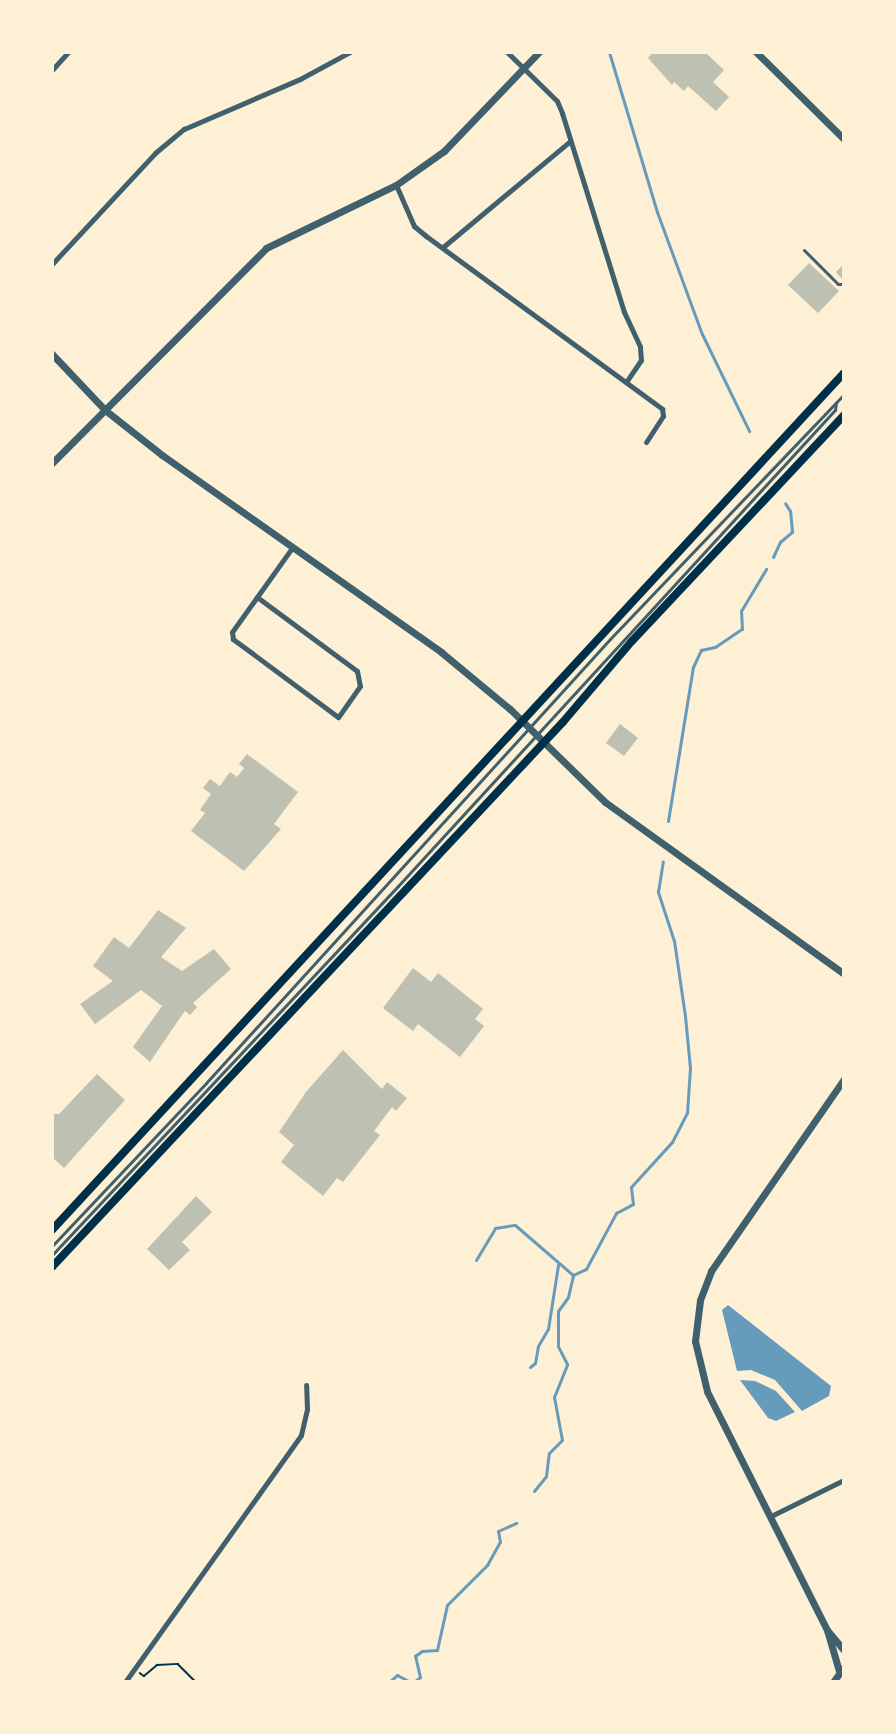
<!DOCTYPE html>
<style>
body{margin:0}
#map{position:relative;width:896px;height:1734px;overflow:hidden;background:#fdf0d5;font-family:"Archivo Narrow",sans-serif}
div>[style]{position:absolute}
.water>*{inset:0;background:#669bbc}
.stream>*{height:3px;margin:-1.5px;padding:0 1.5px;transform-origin:1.5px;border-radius:1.5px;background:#669bbc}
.building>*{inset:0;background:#bec0b2}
.path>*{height:1.5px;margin:-0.75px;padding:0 0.75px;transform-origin:0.75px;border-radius:0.75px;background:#003049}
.service>*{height:3px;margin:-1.5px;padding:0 1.5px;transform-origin:1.5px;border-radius:1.5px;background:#3f606c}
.minor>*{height:5px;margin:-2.5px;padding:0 2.5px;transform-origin:2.5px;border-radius:2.5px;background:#3f606c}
.tertiary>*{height:7px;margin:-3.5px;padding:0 3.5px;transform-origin:3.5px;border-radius:3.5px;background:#3f606c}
.primary>*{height:8px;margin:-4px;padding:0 4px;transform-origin:4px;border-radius:4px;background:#003049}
span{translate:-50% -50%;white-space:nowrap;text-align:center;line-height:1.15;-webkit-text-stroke:4.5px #fdf0d5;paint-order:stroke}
.frame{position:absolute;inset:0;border:54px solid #fdf0d5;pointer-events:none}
</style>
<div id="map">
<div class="water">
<i style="clip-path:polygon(728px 1305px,831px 1386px,829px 1396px,802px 1411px,775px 1380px,751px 1370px,737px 1371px,722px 1310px)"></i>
<i style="clip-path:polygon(740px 1380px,755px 1381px,776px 1391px,795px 1412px,776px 1421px,768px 1418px)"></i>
</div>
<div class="stream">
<i style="left:609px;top:52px;width:167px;rotate:73.3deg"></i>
<i style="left:657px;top:212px;width:130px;rotate:69.8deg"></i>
<i style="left:702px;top:334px;width:108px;rotate:64.1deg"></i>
<i style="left:773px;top:557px;width:17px;rotate:-65deg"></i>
<i style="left:780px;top:542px;width:16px;rotate:-40deg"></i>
<i style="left:792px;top:532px;width:21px;rotate:-95deg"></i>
<i style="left:790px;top:511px;width:9px;rotate:-122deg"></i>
<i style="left:668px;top:821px;width:156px;rotate:-80.8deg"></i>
<i style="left:693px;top:667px;width:19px;rotate:-65deg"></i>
<i style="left:701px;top:650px;width:14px;rotate:-12deg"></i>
<i style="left:715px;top:647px;width:32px;rotate:-34deg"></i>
<i style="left:742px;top:629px;width:18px;rotate:-93deg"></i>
<i style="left:741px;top:611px;width:49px;rotate:-59.2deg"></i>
<i style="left:476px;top:1260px;width:37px;rotate:-59deg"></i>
<i style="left:495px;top:1228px;width:20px;rotate:-9deg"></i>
<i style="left:515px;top:1225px;width:77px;rotate:40.8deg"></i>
<i style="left:530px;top:1367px;width:6px;rotate:-39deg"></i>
<i style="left:535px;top:1363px;width:17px;rotate:-80deg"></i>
<i style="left:538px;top:1346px;width:20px;rotate:-60deg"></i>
<i style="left:548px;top:1329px;width:65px;rotate:-81.1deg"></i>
<i style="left:534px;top:1491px;width:19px;rotate:-51deg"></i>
<i style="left:546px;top:1476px;width:23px;rotate:-83deg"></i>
<i style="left:549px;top:1453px;width:18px;rotate:-45deg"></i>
<i style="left:562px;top:1440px;width:44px;rotate:-100.5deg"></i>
<i style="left:554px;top:1397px;width:35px;rotate:-68deg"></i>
<i style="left:567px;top:1364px;width:20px;rotate:-117deg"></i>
<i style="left:558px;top:1346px;width:35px;rotate:-90deg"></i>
<i style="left:558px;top:1311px;width:17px;rotate:-54deg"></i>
<i style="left:568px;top:1297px;width:23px;rotate:-77deg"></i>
<i style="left:573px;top:1275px;width:14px;rotate:-25deg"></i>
<i style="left:586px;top:1269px;width:64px;rotate:-61.8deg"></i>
<i style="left:616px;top:1213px;width:19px;rotate:-28deg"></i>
<i style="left:633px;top:1204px;width:17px;rotate:-97deg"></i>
<i style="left:631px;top:1187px;width:61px;rotate:-47.7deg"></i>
<i style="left:672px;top:1142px;width:33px;rotate:-63deg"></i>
<i style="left:687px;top:1113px;width:45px;rotate:-86.2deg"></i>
<i style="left:690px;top:1068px;width:52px;rotate:-95.5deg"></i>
<i style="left:685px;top:1016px;width:76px;rotate:-98.3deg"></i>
<i style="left:674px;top:941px;width:52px;rotate:-108.1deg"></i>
<i style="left:658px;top:892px;width:31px;rotate:-81deg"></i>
<i style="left:389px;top:1682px;width:11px;rotate:-41deg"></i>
<i style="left:397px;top:1675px;width:15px;rotate:28deg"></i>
<i style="left:414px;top:1682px;width:8px;rotate:-40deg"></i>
<i style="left:420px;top:1677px;width:22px;rotate:-103deg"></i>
<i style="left:415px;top:1656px;width:9px;rotate:-36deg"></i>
<i style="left:422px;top:1651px;width:15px;rotate:-4deg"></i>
<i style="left:437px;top:1650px;width:46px;rotate:-77.5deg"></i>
<i style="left:447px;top:1605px;width:57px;rotate:-45deg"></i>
<i style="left:487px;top:1565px;width:26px;rotate:-61deg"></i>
<i style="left:500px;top:1542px;width:11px;rotate:-100deg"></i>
<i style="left:498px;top:1531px;width:20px;rotate:-24deg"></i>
</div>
<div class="building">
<i style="clip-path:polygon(653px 52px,705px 52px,724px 70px,713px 82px,729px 97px,716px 111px,688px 86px,684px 91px,674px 82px,672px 85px,648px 58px)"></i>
<i style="clip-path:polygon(809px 263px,839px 291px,818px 313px,788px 285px)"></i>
<i style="clip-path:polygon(844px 264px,844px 277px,842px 279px,836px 272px)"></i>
<i style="clip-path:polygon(620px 724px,638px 738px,624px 756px,606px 743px)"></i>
<i style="clip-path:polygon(247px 754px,298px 792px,274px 824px,281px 829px,244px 871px,191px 831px,205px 813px,200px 810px,211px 794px,203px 788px,210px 779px,220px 786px,230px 772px,237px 777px,244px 768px,239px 764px)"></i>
<i style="clip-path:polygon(158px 910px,186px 928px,161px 957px,182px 971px,214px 949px,231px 969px,193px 1003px,197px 1007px,190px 1015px,185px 1011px,182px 1015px,150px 1062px,133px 1047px,162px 1006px,141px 990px,95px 1024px,80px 1004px,113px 981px,93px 966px,114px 937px,129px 948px)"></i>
<i style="clip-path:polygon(413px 968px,431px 982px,438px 973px,483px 1009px,475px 1019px,484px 1026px,460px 1057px,418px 1024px,413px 1031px,383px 1008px)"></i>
<i style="clip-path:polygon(343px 1050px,382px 1089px,387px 1082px,407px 1098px,396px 1111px,392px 1107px,374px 1131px,380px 1135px,343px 1182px,337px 1178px,323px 1196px,281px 1162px,294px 1145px,279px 1132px,306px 1092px)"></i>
<i style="clip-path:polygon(97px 1074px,125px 1100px,64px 1168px,52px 1157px,52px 1114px,59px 1114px)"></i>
<i style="clip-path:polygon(196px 1196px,212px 1212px,182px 1242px,190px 1250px,169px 1270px,147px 1249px)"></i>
</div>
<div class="path">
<i style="left:140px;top:1673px;width:5px;rotate:37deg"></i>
<i style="left:144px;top:1676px;width:17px;rotate:-40deg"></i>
<i style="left:157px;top:1665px;width:21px;rotate:-3deg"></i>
<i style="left:178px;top:1664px;width:25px;rotate:45deg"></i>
</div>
<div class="service">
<i style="left:804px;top:250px;width:48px;rotate:45deg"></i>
<i style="left:838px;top:284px;width:6px"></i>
<i style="left:52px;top:1246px;width:224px;rotate:-46.6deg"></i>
<i style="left:206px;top:1083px;width:600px;rotate:-47.7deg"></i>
<i style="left:610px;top:639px;width:339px;rotate:-46.3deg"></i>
<i style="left:52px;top:1255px;width:506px;rotate:-46.84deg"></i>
<i style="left:398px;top:886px;width:646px;rotate:-47.45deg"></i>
<i style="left:835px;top:410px;width:7px;rotate:-82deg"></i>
</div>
<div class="minor">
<i style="left:507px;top:52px;width:70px;rotate:44.4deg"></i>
<i style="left:557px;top:101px;width:13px;rotate:67deg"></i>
<i style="left:562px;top:113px;width:208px;rotate:72.7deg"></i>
<i style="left:624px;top:312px;width:38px;rotate:65deg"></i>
<i style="left:640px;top:347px;width:13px;rotate:86deg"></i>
<i style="left:641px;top:360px;width:25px;rotate:124deg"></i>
<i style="left:52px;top:70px;width:24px;rotate:-48deg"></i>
<i style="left:396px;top:185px;width:45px;rotate:66.3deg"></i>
<i style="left:414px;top:226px;width:16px;rotate:40deg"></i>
<i style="left:426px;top:236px;width:293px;rotate:36.2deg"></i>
<i style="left:662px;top:409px;width:7px;rotate:82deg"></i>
<i style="left:663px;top:416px;width:31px;rotate:123deg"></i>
<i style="left:443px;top:247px;width:165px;rotate:-39.8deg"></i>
<i style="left:52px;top:264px;width:151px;rotate:-47.1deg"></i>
<i style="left:155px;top:153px;width:38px;rotate:-40deg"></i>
<i style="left:184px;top:129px;width:126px;rotate:-23.3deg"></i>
<i style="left:300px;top:79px;width:57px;rotate:-28.4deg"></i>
<i style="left:257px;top:597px;width:124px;rotate:36.5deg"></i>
<i style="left:357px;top:671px;width:15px;rotate:79deg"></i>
<i style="left:360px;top:686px;width:38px;rotate:125deg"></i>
<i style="left:338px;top:717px;width:131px;rotate:-143.4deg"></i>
<i style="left:233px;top:639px;width:7px;rotate:-98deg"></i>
<i style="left:232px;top:632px;width:103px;rotate:-54.5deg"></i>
<i style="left:771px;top:1516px;width:81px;rotate:-26.3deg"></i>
<i style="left:125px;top:1682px;width:303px;rotate:-54.5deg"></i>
<i style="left:301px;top:1435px;width:27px;rotate:-77deg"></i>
<i style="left:307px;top:1409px;width:24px;rotate:-92deg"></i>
</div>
<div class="tertiary">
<i style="left:756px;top:52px;width:124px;rotate:44.7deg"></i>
<i style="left:52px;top:354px;width:77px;rotate:46.6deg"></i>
<i style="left:105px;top:410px;width:73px;rotate:38.3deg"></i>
<i style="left:162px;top:455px;width:342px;rotate:35.2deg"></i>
<i style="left:441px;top:652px;width:89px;rotate:39.6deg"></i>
<i style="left:510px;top:709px;width:133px;rotate:44.4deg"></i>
<i style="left:605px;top:802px;width:294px;rotate:35.7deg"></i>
<i style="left:52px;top:463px;width:303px;rotate:-45.1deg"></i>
<i style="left:266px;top:248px;width:144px;rotate:-25.9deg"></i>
<i style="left:396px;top:185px;width:59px;rotate:-35.3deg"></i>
<i style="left:444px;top:151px;width:137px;rotate:-46.2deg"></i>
<i style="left:827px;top:1630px;width:26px;rotate:50deg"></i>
<i style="left:839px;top:1671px;width:43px;rotate:-106.3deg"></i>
<i style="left:827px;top:1630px;width:267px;rotate:-116.7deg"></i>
<i style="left:707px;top:1391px;width:51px;rotate:-103.5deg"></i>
<i style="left:695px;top:1341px;width:41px;rotate:-83deg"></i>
<i style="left:700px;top:1300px;width:31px;rotate:-69deg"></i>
<i style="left:711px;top:1271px;width:234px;rotate:-55.3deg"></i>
<i style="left:833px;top:1682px;width:19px;rotate:-54deg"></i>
</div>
<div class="primary">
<i style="left:52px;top:1230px;width:1167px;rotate:-47.26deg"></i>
<i style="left:52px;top:1267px;width:747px;rotate:-46.84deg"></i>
<i style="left:563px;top:722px;width:106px;rotate:-49.6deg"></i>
<i style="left:632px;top:641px;width:310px;rotate:-46.8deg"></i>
</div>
<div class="frame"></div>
</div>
